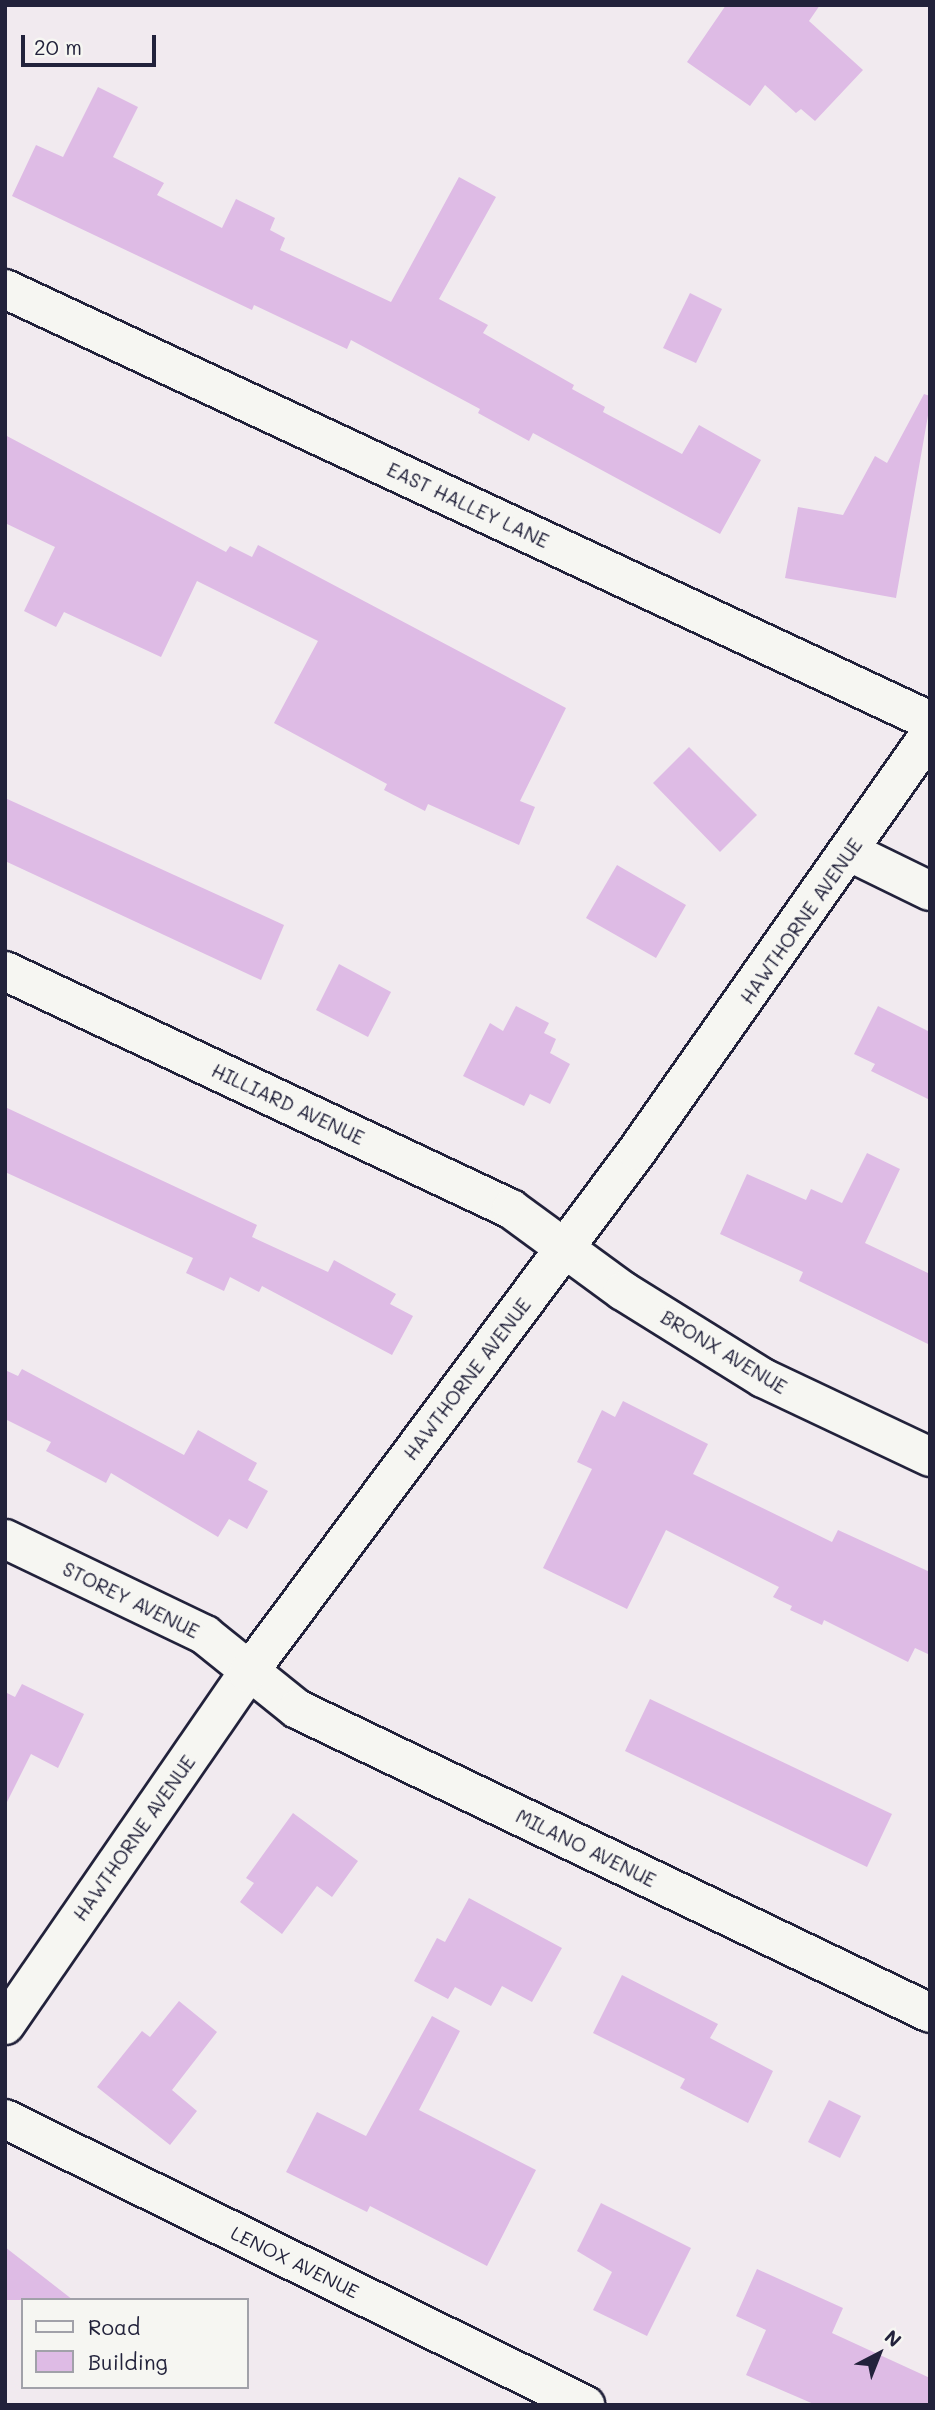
<!DOCTYPE html>
<style>
body{margin:0}
#map{position:relative;width:935px;height:2410px;overflow:hidden;background:#f1eaef;font-family:Mali,sans-serif}
div>[style]{position:absolute}
.building>*{inset:0;background:#debbe5}
.roads{filter:drop-shadow(2px 0 #22223b) drop-shadow(-2px 0 #22223b) drop-shadow(0 2px #22223b) drop-shadow(0 -2px #22223b)}
.minor>*{height:38px;margin:-19px;padding:0 19px;transform-origin:19px;border-radius:19px;background:#f6f6f2}
.tertiary>*{height:38px;margin:-19px;padding:0 19px;transform-origin:19px;border-radius:19px;background:#f6f6f2}
span{translate:-50% -50%;white-space:nowrap;text-align:center;line-height:1.15;-webkit-text-stroke:5px #f6f6f2;paint-order:stroke}
.street-label{font-size:19px;color:#22223b}
.frame{position:absolute;inset:0;border:7px solid #22223b;pointer-events:none}
.legend{position:absolute;left:21px;top:2298px;width:228px;height:91px;box-sizing:border-box;background:#f6f6f2;border:2px solid #a1a1a9;margin:0;padding:9px 12px;list-style:none;font-size:21px;color:#22223b}
.legend li{display:flex;align-items:center;gap:14px;height:35px}
.legend b{width:35px;border:2px solid #a1a1a9}
.north{position:absolute;left:844px;top:2319px;width:70px;height:70px;-webkit-text-stroke:5px #f6f6f2;paint-order:stroke;rotate:42deg;font-size:19px;font-weight:700;line-height:28px;text-align:center;color:#22223b}
.north::after{content:'';display:block;margin:auto;width:24px;height:32px;background:#22223b;clip-path:polygon(50% 0,100% 100%,50% 72%,0 100%)}
.scale{position:absolute;left:21px;top:35px;width:135px;height:32px;box-sizing:border-box;border:4px solid #22223b;border-top:0;padding-left:9px;font-size:21px;line-height:24px;white-space:nowrap;color:#22223b;-webkit-text-stroke:5px #f6f6f2;paint-order:stroke}
</style>
<div id="map">
<div class="building">
<i style="clip-path:polygon(726px 5px,820px 5px,809px 21px,863px 70px,815px 121px,801px 109px,796px 113px,765px 85px,750px 106px,687px 62px)"></i>
<i style="clip-path:polygon(98px 87px,138px 107px,113px 157px,164px 183px,157px 195px,222px 228px,236px 199px,275px 218px,270px 230px,285px 238px,280px 250px,391px 302px,459px 177px,496px 197px,439px 299px,488px 325px,483px 333px,574px 385px,572px 389px,605px 407px,603px 412px,682px 454px,699px 425px,761px 460px,720px 534px,533px 433px,529px 441px,478px 413px,480px 409px,351px 340px,347px 349px,254px 305px,252px 310px,12px 196px,36px 145px,63px 157px)"></i>
<i style="clip-path:polygon(690px 293px,722px 309px,696px 363px,663px 348px)"></i>
<i style="clip-path:polygon(924px 394px,930px 396px,930px 404px,896px 598px,785px 578px,798px 507px,843px 515px,875px 456px,887px 463px)"></i>
<i style="clip-path:polygon(5px 435px,226px 552px,230px 546px,252px 557px,258px 545px,566px 708px,520px 801px,535px 807px,519px 845px,428px 804px,425px 811px,384px 790px,387px 784px,274px 723px,318px 641px,197px 581px,161px 657px,64px 612px,56px 627px,24px 611px,55px 547px,5px 523px)"></i>
<i style="clip-path:polygon(689px 747px,757px 815px,720px 852px,653px 783px)"></i>
<i style="clip-path:polygon(5px 798px,284px 925px,261px 980px,5px 861px)"></i>
<i style="clip-path:polygon(617px 865px,686px 905px,656px 958px,586px 918px)"></i>
<i style="clip-path:polygon(339px 964px,391px 992px,368px 1037px,316px 1010px)"></i>
<i style="clip-path:polygon(516px 1006px,549px 1023px,544px 1033px,556px 1039px,550px 1053px,570px 1064px,550px 1104px,530px 1094px,524px 1106px,463px 1076px,490px 1023px,503px 1031px)"></i>
<i style="clip-path:polygon(878px 1006px,930px 1032px,930px 1100px,871px 1071px,875px 1064px,854px 1054px)"></i>
<i style="clip-path:polygon(5px 1107px,257px 1225px,252px 1237px,328px 1272px,334px 1260px,396px 1294px,390px 1304px,413px 1316px,392px 1355px,262px 1286px,259px 1292px,230px 1277px,224px 1291px,186px 1273px,193px 1258px,5px 1172px)"></i>
<i style="clip-path:polygon(867px 1153px,900px 1169px,865px 1243px,930px 1274px,930px 1345px,799px 1281px,803px 1272px,720px 1234px,747px 1174px,806px 1200px,811px 1189px,842px 1203px)"></i>
<i style="clip-path:polygon(22px 1369px,184px 1455px,198px 1430px,257px 1463px,248px 1480px,268px 1491px,247px 1529px,229px 1519px,218px 1537px,111px 1473px,106px 1483px,46px 1451px,51px 1442px,5px 1419px,5px 1370px,18px 1376px)"></i>
<i style="clip-path:polygon(623px 1401px,708px 1444px,693px 1474px,832px 1542px,838px 1530px,930px 1572px,930px 1655px,915px 1648px,908px 1662px,824px 1620px,822px 1625px,790px 1610px,792px 1606px,773px 1597px,779px 1587px,666px 1530px,627px 1609px,543px 1568px,592px 1469px,577px 1462px,602px 1410px,615px 1417px)"></i>
<i style="clip-path:polygon(22px 1684px,84px 1714px,58px 1768px,31px 1754px,5px 1806px,5px 1692px,15px 1697px)"></i>
<i style="clip-path:polygon(650px 1699px,892px 1814px,867px 1867px,625px 1751px)"></i>
<i style="clip-path:polygon(293px 1813px,358px 1861px,332px 1897px,317px 1886px,282px 1934px,240px 1902px,254px 1883px,246px 1878px)"></i>
<i style="clip-path:polygon(469px 1898px,562px 1948px,532px 2002px,502px 1986px,491px 2006px,455px 1987px,448px 1999px,414px 1981px,437px 1938px,445px 1942px)"></i>
<i style="clip-path:polygon(622px 1975px,718px 2024px,710px 2038px,773px 2071px,748px 2123px,680px 2088px,685px 2079px,593px 2033px)"></i>
<i style="clip-path:polygon(179px 2001px,217px 2032px,172px 2090px,197px 2111px,170px 2145px,97px 2087px,142px 2031px,150px 2037px)"></i>
<i style="clip-path:polygon(432px 2016px,460px 2031px,419px 2110px,536px 2170px,487px 2266px,370px 2206px,367px 2212px,286px 2172px,317px 2112px,366px 2136px)"></i>
<i style="clip-path:polygon(829px 2100px,861px 2116px,840px 2158px,808px 2142px)"></i>
<i style="clip-path:polygon(601px 2203px,691px 2248px,647px 2336px,593px 2310px,612px 2272px,577px 2251px)"></i>
<i style="clip-path:polygon(5px 2247px,73px 2300px,5px 2300px)"></i>
<i style="clip-path:polygon(757px 2269px,843px 2308px,832px 2333px,930px 2378px,930px 2405px,816px 2405px,746px 2375px,766px 2330px,736px 2316px)"></i>
</div>
<div class="roads">
<div class="minor">
<i style="left:5px;top:289px;width:1021px;rotate:25.03deg"></i>
<i style="left:850px;top:852px;width:89px;rotate:26deg"></i>
<i style="left:5px;top:971px;width:559px;rotate:25.19deg"></i>
<i style="left:511px;top:1209px;width:139px;rotate:36.2deg"></i>
<i style="left:623px;top:1291px;width:165px;rotate:31.9deg"></i>
<i style="left:763px;top:1378px;width:185px;rotate:25.3deg"></i>
<i style="left:5px;top:1539px;width:222px;rotate:25.6deg"></i>
<i style="left:205px;top:1635px;width:118px;rotate:38.8deg"></i>
<i style="left:297px;top:1709px;width:702px;rotate:25.65deg"></i>
<i style="left:5px;top:2119px;width:647px;rotate:26.25deg"></i>
</div>
<div class="tertiary">
<i style="left:5px;top:2025px;width:428px;rotate:-55.4deg"></i>
<i style="left:248px;top:1673px;width:651px;rotate:-53.31deg"></i>
<i style="left:637px;top:1151px;width:510px;rotate:-54.91deg"></i>
</div>
</div>
<div class="street-label">
<span style="left:468px;top:505px;rotate:25deg">EAST HALLEY LANE</span>
<span style="left:801px;top:921px;rotate:-55deg">HAWTHORNE AVENUE</span>
<span style="left:288px;top:1104px;rotate:25deg">HILLIARD AVENUE</span>
<span style="left:724px;top:1352px;rotate:31deg">BRONX AVENUE</span>
<span style="left:467px;top:1379px;rotate:-53deg">HAWTHORNE AVENUE</span>
<span style="left:131px;top:1600px;rotate:26deg">STOREY AVENUE</span>
<span style="left:134px;top:1838px;rotate:-55deg">HAWTHORNE AVENUE</span>
<span style="left:586px;top:1848px;rotate:26deg">MILANO AVENUE</span>
<span style="left:295px;top:2262px;rotate:26deg">LENOX AVENUE</span>
</div>
<div class="frame"></div>
<ul class="legend">
<li><b style="height:9px;background:#f6f6f2"></b>Road</li>
<li><b style="height:19px;background:#debbe5"></b>Building</li>
</ul>
<div class="north">N</div>
<div class="scale">20 m</div>
</div>
